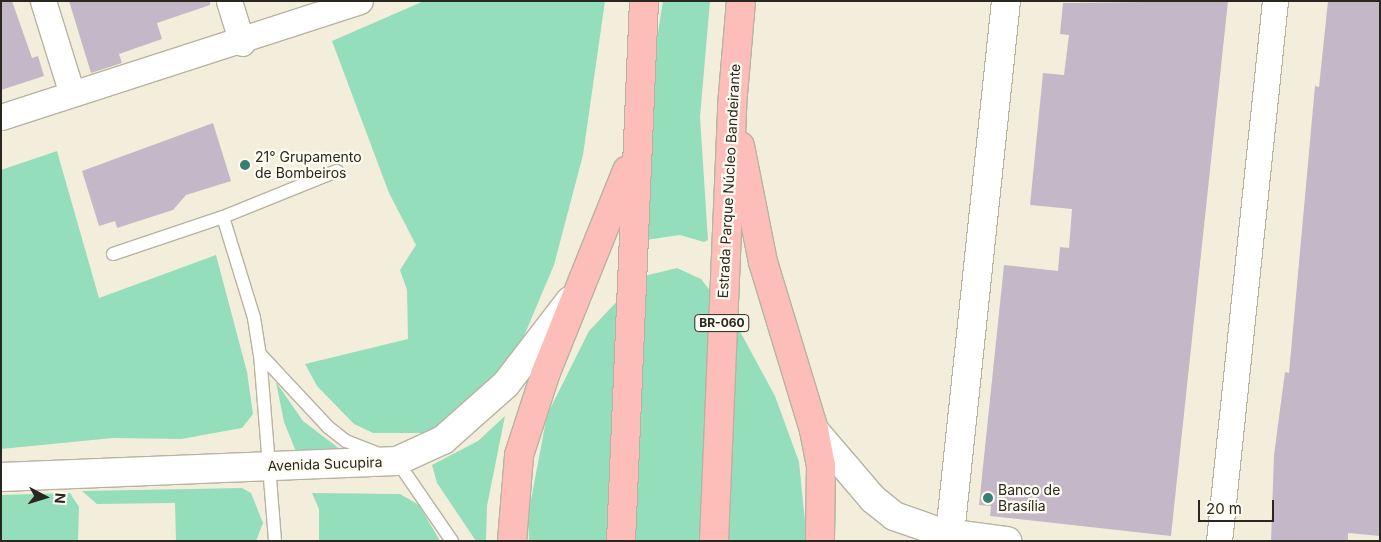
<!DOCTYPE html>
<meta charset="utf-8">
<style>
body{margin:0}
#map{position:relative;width:1381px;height:542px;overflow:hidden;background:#f3eedb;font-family:Inter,sans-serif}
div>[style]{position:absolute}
.green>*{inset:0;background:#94debb}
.building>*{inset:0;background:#c4b8c8}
.roads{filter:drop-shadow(1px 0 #b8b3a1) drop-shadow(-1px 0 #b8b3a1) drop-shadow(0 1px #b8b3a1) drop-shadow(0 -1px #b8b3a1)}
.lane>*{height:12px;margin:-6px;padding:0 6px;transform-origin:6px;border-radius:6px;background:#fff}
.street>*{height:25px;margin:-12.5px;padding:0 12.5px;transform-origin:12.5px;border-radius:12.5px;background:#fff}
.secondary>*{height:28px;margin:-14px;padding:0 14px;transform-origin:14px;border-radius:14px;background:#fff}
.highway>*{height:28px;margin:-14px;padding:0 14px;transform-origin:14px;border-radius:14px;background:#fdbdb8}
.dots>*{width:14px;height:14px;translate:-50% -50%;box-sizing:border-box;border:2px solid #fefbf0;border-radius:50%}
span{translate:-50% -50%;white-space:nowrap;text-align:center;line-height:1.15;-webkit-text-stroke:4.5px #fefbf0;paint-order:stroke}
.shield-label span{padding:1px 4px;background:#fefbf0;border:1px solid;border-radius:4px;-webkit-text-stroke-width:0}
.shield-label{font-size:12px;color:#292720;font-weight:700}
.poi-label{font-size:14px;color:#292720}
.left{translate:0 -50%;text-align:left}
.street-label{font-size:14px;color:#292720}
.frame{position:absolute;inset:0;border:2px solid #292720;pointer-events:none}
.north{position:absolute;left:20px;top:472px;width:50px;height:50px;-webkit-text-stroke:4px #fefbf0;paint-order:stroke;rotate:95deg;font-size:14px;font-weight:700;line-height:20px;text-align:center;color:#292720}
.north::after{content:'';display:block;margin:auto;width:18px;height:22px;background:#292720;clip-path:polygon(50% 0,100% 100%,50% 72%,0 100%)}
.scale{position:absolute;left:1198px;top:500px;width:76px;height:22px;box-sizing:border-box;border:2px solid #292720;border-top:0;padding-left:6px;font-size:15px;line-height:18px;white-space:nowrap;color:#292720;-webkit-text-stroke:4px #fefbf0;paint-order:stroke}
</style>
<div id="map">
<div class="green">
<i style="clip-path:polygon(424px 1px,605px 1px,583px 155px,554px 265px,521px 343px,466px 410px,424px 433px,373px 433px,354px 424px,317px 386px,305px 364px,408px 339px,407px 290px,400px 270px,416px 245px,389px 193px,332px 41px)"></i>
<i style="clip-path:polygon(663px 1px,710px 1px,700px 117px,708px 240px,704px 242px,680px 235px,625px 243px)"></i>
<i style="clip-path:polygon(57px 151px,99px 298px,216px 255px,247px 372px,253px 414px,242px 428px,181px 439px,113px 438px,1px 449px,1px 170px)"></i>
<i style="clip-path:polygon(677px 268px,701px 279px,736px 324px,775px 396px,799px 462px,807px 541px,529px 541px,528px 516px,547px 415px,589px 331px,640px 277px)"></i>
<i style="clip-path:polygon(276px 382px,303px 421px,349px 456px,299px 459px,284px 422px)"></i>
<i style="clip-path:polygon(505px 416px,487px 506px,486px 541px,476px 541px,437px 483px,432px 465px,478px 441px)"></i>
<i style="clip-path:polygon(242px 488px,251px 493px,263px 523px,256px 541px,176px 541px,175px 503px,97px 504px,82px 491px)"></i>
<i style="clip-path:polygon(70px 493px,79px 507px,78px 541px,1px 541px,1px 495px)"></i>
<i style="clip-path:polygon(312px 493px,400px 494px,419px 505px,440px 541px,319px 541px,319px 509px)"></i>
</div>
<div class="building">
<i style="clip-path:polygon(1px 1px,12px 1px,32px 58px,38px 56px,44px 76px,1px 90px)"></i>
<i style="clip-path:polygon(69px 1px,210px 1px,210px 5px,157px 23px,162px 39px,119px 54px,122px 63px,91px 73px)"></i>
<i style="clip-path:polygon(1228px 1px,1171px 536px,990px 516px,991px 506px,979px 505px,1004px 265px,1058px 271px,1060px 247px,1069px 248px,1072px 209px,1030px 205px,1043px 73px,1064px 75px,1069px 35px,1060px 34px,1063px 3px)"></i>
<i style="clip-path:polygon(1328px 1px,1380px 1px,1380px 536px,1348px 533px,1348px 541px,1271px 541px,1274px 455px,1285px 372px,1289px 373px,1315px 86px,1319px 87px)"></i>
<i style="clip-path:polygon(213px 123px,231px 181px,186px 195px,173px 210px,117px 228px,115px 221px,99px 226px,82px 171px)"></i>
</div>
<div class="roads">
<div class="lane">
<i style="left:223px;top:217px;width:123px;rotate:-22deg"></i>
<i style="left:113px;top:254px;width:116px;rotate:-18.6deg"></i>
<i style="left:223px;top:217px;width:106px;rotate:72.9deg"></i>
<i style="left:254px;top:318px;width:36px;rotate:81deg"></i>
<i style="left:260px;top:354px;width:188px;rotate:85.4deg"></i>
<i style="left:260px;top:354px;width:100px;rotate:47deg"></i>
<i style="left:328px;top:427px;width:23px;rotate:38deg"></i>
<i style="left:346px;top:441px;width:55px;rotate:21.4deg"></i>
<i style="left:397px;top:461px;width:97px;rotate:55.5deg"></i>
</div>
<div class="street">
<i style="left:43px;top:1px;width:97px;rotate:72.7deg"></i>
<i style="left:229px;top:1px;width:44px;rotate:72.8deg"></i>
<i style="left:1px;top:117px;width:377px;rotate:-17.9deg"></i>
<i style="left:1219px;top:541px;width:543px;rotate:-84.08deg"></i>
</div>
<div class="secondary">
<i style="left:814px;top:430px;width:91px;rotate:49.5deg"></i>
<i style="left:873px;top:499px;width:27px;rotate:39deg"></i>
<i style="left:894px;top:516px;width:49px;rotate:19.2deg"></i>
<i style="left:940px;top:532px;width:68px;rotate:7.7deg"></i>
<i style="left:1px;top:477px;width:396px;rotate:-2.3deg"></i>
<i style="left:397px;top:461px;width:51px;rotate:-24.5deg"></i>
<i style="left:443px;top:440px;width:84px;rotate:-41.6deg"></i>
<i style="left:506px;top:384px;width:105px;rotate:-52.4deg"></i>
<i style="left:950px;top:534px;width:536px;rotate:-84deg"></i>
</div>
<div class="highway">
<i style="left:740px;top:146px;width:118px;rotate:78.8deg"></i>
<i style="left:763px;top:262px;width:176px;rotate:73.1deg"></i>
<i style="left:814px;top:430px;width:37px;rotate:79deg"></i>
<i style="left:821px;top:466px;width:75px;rotate:90.8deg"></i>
<i style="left:512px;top:541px;width:86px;rotate:-85.3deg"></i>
<i style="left:519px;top:455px;width:87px;rotate:-72deg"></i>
<i style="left:546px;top:372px;width:217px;rotate:-68.1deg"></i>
<i style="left:621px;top:541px;width:540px;rotate:-87.56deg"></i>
<i style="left:714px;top:541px;width:435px;rotate:-87.6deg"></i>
<i style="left:732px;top:106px;width:105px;rotate:-85.1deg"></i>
</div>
</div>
<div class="dots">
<i style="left:245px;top:165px;background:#397e74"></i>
<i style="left:988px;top:498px;background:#397e74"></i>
</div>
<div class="shield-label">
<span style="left:722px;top:323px">BR-060</span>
</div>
<div class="poi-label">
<span class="left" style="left:255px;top:165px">21° Grupamento<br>de Bombeiros</span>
<span class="left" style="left:998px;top:498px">Banco de<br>Brasília</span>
</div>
<div class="street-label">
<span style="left:729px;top:181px;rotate:-87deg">Estrada Parque Núcleo Bandeirante</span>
<span style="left:325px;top:464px;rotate:-2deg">Avenida Sucupira</span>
</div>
<div class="frame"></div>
<div class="north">N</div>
<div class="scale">20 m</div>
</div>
